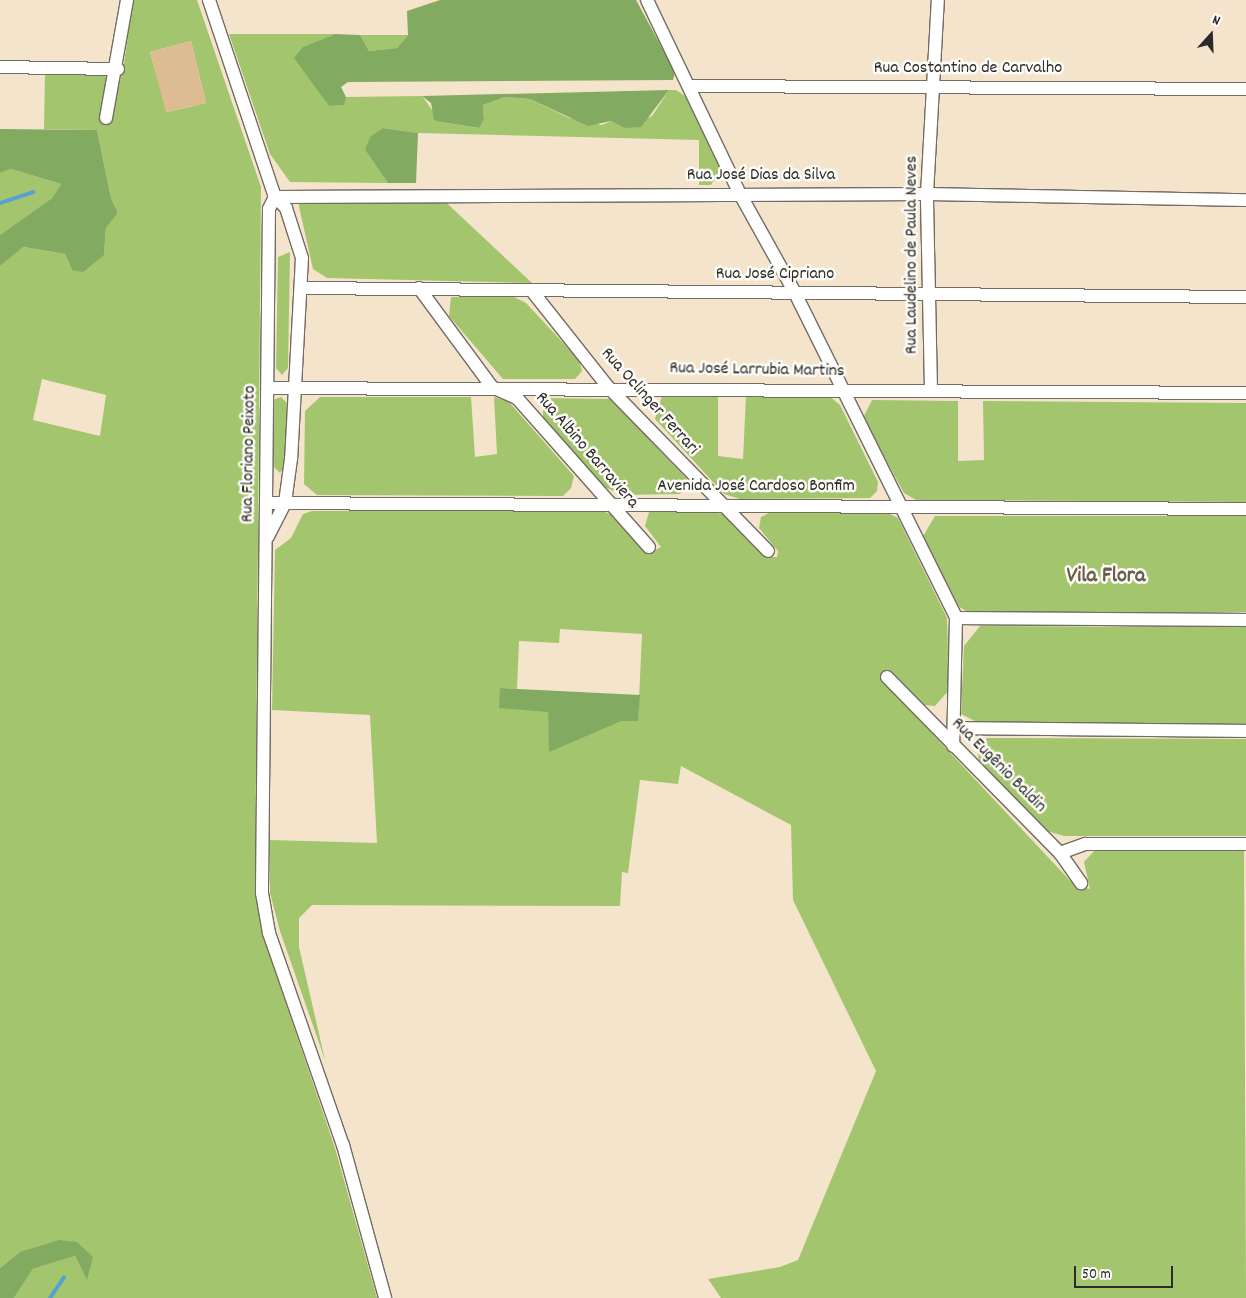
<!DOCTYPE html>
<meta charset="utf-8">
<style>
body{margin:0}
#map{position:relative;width:1246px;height:1298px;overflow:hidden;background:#f5e4cc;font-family:Dekko,sans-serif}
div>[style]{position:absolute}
.green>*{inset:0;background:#a3c56d}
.forest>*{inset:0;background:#82aa60}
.stream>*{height:4px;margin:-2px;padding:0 2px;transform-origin:2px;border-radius:2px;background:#56a2ce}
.building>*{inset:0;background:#debc93}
.roads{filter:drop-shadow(1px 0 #726c63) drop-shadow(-1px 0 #726c63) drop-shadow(0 1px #726c63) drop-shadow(0 -1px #726c63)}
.minor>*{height:12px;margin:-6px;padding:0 6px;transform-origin:6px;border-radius:6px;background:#fff}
span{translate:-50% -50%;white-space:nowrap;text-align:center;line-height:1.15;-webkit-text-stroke:5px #fdfcf7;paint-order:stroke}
.street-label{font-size:18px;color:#2b2b2b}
.district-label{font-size:22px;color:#6a5e4f;font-weight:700}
.north{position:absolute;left:1186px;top:10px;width:50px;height:50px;-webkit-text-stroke:4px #fdfcf7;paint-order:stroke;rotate:20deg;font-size:14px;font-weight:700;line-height:20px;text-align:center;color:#2b2b2b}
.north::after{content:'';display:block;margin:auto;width:18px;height:22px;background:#2b2b2b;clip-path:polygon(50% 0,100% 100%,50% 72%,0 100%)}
.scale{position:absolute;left:1074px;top:1266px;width:99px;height:22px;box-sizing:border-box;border:2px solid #2b2b2b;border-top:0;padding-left:6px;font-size:15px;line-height:18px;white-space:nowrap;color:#2b2b2b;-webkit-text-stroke:4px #fdfcf7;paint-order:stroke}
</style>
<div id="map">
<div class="green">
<i style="clip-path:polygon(evenodd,133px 0,197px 0,261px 187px,255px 892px,262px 933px,335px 1148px,377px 1298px,14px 1298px,33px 1269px,75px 1256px,87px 1279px,77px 1242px,20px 1252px,0 1268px,0 266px,22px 247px,65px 254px,72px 270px,104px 255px,106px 228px,118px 213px,111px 198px,97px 130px,44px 129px,45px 74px,103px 73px,108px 80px,100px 117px,108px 123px,123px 70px,133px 0,191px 41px,206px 103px,167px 112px,150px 52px,191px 41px,133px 0,42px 379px,106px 395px,100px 436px,33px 420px,42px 379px)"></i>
<i style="clip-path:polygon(229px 34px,335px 34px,304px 47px,320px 93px,329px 106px,343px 105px,346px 97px,422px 96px,441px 122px,478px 128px,484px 119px,483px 105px,505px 97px,530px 99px,569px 118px,602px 125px,611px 121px,624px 128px,652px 116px,669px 90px,676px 90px,685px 96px,721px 168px,711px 185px,699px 185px,699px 140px,418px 133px,383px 128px,365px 150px,388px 183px,290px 182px,270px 154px)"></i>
<i style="clip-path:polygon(360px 35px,408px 35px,397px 48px,369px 51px)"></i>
<i style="clip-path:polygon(11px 169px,61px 184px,52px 198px,0 235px,0 173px)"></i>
<i style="clip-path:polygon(436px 193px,532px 283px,327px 278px,313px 269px,298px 202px)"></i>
<i style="clip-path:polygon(290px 252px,288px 368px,282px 375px,276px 368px,278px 257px)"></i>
<i style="clip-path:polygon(512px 296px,526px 303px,579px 360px,582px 371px,575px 379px,503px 379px,449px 316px,451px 297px)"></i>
<i style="clip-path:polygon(662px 396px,718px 396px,718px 456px,743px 459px,746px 396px,829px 396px,840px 405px,878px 482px,877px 491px,870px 498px,740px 499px,724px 494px,655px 419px)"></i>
<i style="clip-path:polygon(281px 397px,287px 403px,285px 466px,280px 473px,274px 467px,273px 400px)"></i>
<i style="clip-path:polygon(320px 397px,471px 397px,475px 457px,497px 454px,494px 397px,509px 402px,574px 476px,571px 488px,563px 496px,317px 495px,304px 484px,305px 411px)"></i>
<i style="clip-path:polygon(543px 398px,611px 399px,687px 479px,687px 487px,680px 494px,621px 495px,605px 487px,543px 418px)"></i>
<i style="clip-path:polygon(872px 400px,958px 401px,958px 461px,984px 460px,983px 401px,1246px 403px,1246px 502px,916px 500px,904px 493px,863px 418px)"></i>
<i style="clip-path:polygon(evenodd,600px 510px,612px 515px,650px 553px,661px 547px,645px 526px,649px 512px,711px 511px,725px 515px,770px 557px,777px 557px,778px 551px,759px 528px,761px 517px,771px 512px,890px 514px,898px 518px,947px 618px,949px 690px,935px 706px,924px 705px,894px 674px,888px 672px,883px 681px,1074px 885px,1090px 889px,1084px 862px,1096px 849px,1244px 851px,1246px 1298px,721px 1298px,708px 1279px,780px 1267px,798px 1260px,876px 1071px,793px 900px,791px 825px,681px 766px,678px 784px,640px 780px,628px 873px,622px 872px,620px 906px,312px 905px,299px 918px,299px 947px,325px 1060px,280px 931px,270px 893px,270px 840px,377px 843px,370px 715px,272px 710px,275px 550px,291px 538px,303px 514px,312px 511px,600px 510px,560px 629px,642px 634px,638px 721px,622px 721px,550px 751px,548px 712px,500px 688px,517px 689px,519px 641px,559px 643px,560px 629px)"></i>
<i style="clip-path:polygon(935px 516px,1246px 516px,1246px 612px,969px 613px,958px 606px,922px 538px)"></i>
<i style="clip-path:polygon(980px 626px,1246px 627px,1246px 725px,979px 723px,961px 714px,964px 646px)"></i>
<i style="clip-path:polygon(987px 738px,1246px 739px,1246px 836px,1064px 836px,1047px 831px,979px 766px,978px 750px)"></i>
</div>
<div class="forest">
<i style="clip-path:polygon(440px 0,636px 0,675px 72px,673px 80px,348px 82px,341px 87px,346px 97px,344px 105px,329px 106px,294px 58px,303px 47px,335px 34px,360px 35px,369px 51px,397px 48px,408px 35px,407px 11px)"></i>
<i style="clip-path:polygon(669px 90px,641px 127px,624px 128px,611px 121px,588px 126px,530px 99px,505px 97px,483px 105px,484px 119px,479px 128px,441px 122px,434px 120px,431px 103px,422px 96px)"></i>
<i style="clip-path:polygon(383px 128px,418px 133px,416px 183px,388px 183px,365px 150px,370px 137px)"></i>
<i style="clip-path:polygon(0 129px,97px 130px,111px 198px,118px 213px,106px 228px,104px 255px,83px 272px,72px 270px,65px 254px,23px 247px,0 266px,0 235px,52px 198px,61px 184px,11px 169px,0 173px)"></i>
<i style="clip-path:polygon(500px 688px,640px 695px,638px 721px,622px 721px,549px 752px,548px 712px,499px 708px)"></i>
<i style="clip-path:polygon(59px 1240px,77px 1242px,93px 1257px,87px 1280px,75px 1256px,33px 1269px,14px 1298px,0 1298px,0 1268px,20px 1252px)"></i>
</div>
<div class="stream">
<i style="left:0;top:203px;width:35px;rotate:-18deg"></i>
<i style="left:50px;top:1298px;width:25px;rotate:-56deg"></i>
</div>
<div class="building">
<i style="clip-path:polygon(191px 41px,206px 103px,166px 112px,150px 52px)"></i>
</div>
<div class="roads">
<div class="minor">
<i style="left:209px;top:0;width:208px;rotate:71.5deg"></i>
<i style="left:275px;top:197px;width:16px;rotate:45deg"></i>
<i style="left:286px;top:208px;width:52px;rotate:72.3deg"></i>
<i style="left:302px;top:258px;width:201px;rotate:93.1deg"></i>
<i style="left:291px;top:459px;width:44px;rotate:97.8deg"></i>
<i style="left:285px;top:503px;width:38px;rotate:117deg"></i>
<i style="left:647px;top:0;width:215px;rotate:64.4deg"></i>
<i style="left:740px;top:194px;width:113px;rotate:60.9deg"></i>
<i style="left:795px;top:293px;width:363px;rotate:63.6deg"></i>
<i style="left:956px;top:618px;width:128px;rotate:91.3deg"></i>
<i style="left:0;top:67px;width:118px;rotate:1deg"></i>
<i style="left:690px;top:86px;width:556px;rotate:0.31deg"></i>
<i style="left:106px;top:118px;width:120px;rotate:-79.9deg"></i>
<i style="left:275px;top:197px;width:13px;rotate:117deg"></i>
<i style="left:269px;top:209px;width:684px;rotate:90.59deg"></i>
<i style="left:262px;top:893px;width:41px;rotate:80.1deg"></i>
<i style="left:269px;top:933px;width:225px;rotate:70.8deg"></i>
<i style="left:343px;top:1145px;width:159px;rotate:74.6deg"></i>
<i style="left:275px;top:197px;width:652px;rotate:-0.26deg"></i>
<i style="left:927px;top:194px;width:319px;rotate:1.1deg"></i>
<i style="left:303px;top:288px;width:943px;rotate:0.55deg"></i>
<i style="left:419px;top:288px;width:123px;rotate:53.6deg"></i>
<i style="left:492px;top:387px;width:27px;rotate:24deg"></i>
<i style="left:517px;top:398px;width:199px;rotate:48.5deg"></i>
<i style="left:532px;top:291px;width:122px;rotate:51.6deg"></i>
<i style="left:608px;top:387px;width:229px;rotate:45.7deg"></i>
<i style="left:268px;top:388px;width:978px;rotate:0.29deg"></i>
<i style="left:931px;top:390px;width:196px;rotate:-91.2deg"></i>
<i style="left:927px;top:194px;width:194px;rotate:-86.8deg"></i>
<i style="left:267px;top:503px;width:979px;rotate:0.35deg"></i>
<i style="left:956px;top:618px;width:290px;rotate:0.4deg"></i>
<i style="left:887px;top:677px;width:247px;rotate:45.5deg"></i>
<i style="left:1060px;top:853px;width:37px;rotate:55deg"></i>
<i style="left:954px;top:728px;width:292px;rotate:0.6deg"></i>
<i style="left:1060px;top:853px;width:27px;rotate:-20deg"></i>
<i style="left:1085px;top:844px;width:161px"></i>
</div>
</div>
<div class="street-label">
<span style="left:968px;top:69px">Rua Costantino de Carvalho</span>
<span style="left:761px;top:176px">Rua José Dias da Silva</span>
<span style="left:913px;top:255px;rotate:-90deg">Rua Laudelino de Paula Neves</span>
<span style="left:775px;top:275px">Rua José Cipriano</span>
<span style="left:757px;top:371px;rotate:1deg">Rua José Larrubia Martins</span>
<span style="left:649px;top:402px;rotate:48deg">Rua Oclinger Ferrari</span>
<span style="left:586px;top:451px;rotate:49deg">Rua Albino Barraviera</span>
<span style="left:250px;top:454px;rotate:-89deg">Rua Floriano Peixoto</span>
<span style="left:756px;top:487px">Avenida José Cardoso Bonfim</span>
<span style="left:998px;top:766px;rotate:45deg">Rua Eugênio Baldin</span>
</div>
<div class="district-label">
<span style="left:1106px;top:577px">Vila Flora</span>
</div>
<div class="north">N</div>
<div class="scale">50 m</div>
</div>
